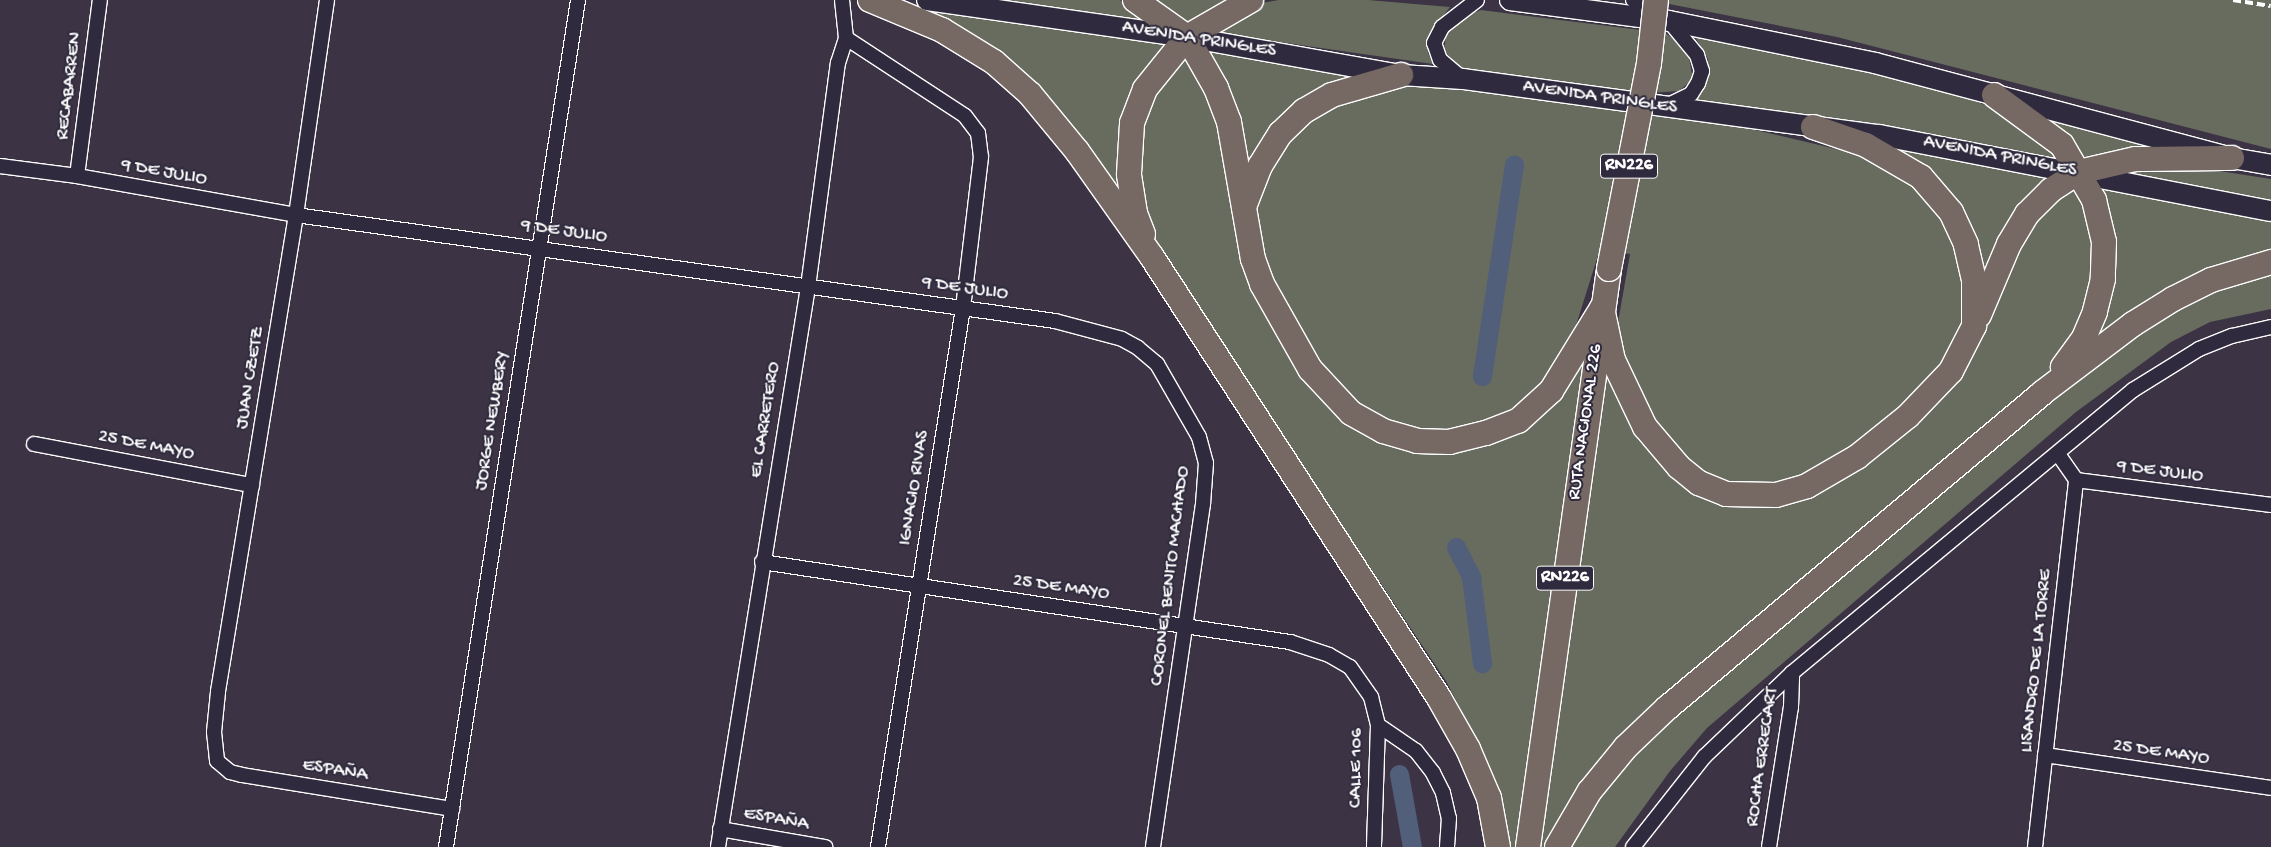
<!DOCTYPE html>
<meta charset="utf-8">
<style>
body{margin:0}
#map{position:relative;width:2271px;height:847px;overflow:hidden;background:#3c3344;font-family:"Gochi Hand",sans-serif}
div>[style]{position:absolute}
.green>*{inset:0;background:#676c5f}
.canal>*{height:19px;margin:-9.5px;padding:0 9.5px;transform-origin:9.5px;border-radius:9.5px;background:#515f7a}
.roads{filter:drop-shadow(1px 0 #fff) drop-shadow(-1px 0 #fff) drop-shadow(0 1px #fff) drop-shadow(0 -1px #fff)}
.minor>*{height:14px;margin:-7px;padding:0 7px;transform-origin:7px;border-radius:7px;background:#2f2a3d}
.secondary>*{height:20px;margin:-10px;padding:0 10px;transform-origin:10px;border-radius:10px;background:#2f2a3d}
.trunk>*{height:24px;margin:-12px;padding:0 12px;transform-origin:12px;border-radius:12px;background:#766964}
.rail>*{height:4px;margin-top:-2px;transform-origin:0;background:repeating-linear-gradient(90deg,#fff 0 8px,transparent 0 12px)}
.bridges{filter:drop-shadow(1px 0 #fff) drop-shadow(-1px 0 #fff) drop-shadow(0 1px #fff) drop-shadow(0 -1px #fff)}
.trunk-bridge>*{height:24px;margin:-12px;padding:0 12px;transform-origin:12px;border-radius:12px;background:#766964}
span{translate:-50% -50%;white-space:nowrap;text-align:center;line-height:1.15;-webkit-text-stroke:4px #2f2a3d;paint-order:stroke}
.shield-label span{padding:1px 4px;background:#2f2a3d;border:1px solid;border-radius:4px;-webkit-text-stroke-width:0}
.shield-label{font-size:18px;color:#fff;font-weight:700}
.street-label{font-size:19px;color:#fff}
</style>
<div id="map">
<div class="green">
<i style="clip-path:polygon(978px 0,1120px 0,1155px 23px)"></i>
<i style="clip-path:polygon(1148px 0,1240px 0,1188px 29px)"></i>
<i style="clip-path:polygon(1279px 0,1368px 0,1450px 7px,1429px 35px,1428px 53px,1433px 64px,1208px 32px,1261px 3px)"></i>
<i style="clip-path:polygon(1649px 0,2271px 0,2271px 149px,1837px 37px)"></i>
<i style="clip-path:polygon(906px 3px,1175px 42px,1139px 83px,1130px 215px,1060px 119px)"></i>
<i style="clip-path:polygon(1481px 10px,1665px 33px,1678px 41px,1688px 53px,1693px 79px,1679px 91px,1634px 94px,1461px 68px,1444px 51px,1446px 34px,1467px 15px)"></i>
<i style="clip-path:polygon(1695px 37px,1864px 70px,1965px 97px,2005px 113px,2038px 133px,2062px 161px,1691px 101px,1701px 94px,1708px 72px,1708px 59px)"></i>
<i style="clip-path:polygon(1201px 46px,1373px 76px,1321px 93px,1247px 177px)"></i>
<i style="clip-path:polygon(1184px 51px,1224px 121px,1238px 221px,1339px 414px,1464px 449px,1587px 355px,1519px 847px,1508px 847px,1503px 814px,1481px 748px,1446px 681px,1151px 240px,1135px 164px,1147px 96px)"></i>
<i style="clip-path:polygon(1413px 86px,1496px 92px,1751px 129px,1870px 157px,1915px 182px,1953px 233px,1963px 269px,1963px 326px,1950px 353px,1926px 385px,1902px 408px,1819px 470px,1790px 482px,1759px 487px,1726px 484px,1698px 473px,1651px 425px,1614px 345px,1630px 254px,1600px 249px,1568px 351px,1545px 388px,1510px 418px,1419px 436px,1348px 402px,1321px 368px,1265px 269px,1253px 210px,1279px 146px,1328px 102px,1376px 90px)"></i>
<i style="clip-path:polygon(2032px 114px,2161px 150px,2084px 168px)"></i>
<i style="clip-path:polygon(1881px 145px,2058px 175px,1983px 281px,1978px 255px)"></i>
<i style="clip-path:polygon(2126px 168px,2213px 170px,2271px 179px,2271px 202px,2110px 173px)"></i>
<i style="clip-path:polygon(2077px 184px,2091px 214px,2096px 276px,2077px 339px,2037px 390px,1716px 655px,1549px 847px,1536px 847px,1604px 360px,1638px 440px,1664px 467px,1751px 503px,1933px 404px,2028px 225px)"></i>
<i style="clip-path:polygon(2092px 184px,2271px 220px,2271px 256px,2082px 353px,2094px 332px)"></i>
<i style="clip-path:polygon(2271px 268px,2271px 309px,2210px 322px,2171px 342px,2076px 412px,1707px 728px,1670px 771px,1615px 847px,1566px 847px,1601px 785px,1680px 703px,2160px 311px)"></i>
</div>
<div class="canal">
<i style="left:1482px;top:376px;width:214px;rotate:-81.4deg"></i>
<i style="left:1456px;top:547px;width:34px;rotate:63deg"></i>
<i style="left:1471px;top:577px;width:87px;rotate:82.7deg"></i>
<i style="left:1399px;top:774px;width:74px;rotate:79.9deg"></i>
</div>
<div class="roads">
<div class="minor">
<i style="left:327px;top:0;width:217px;rotate:98.2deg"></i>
<i style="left:296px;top:215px;width:483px;rotate:99.3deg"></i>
<i style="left:218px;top:692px;width:40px;rotate:95.7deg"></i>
<i style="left:214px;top:732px;width:29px;rotate:84deg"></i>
<i style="left:217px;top:761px;width:17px;rotate:40deg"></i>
<i style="left:230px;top:772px;width:12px;rotate:14deg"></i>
<i style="left:242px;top:775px;width:213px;rotate:9.2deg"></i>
<i style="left:1633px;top:0;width:42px;rotate:30.3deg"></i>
<i style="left:1669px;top:21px;width:44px;rotate:50.5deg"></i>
<i style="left:1697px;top:55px;width:17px;rotate:73deg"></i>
<i style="left:1702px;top:71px;width:13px;rotate:108deg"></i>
<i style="left:1698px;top:83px;width:13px;rotate:122deg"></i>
<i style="left:1691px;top:94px;width:28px;rotate:154deg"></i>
<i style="left:846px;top:38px;width:142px;rotate:33.2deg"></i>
<i style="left:965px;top:116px;width:21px;rotate:53deg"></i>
<i style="left:978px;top:133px;width:24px;rotate:83deg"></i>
<i style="left:981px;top:157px;width:152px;rotate:96.8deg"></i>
<i style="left:963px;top:308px;width:546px;rotate:98.96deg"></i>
<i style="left:1463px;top:79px;width:30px;rotate:-140deg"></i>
<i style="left:1440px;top:60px;width:18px;rotate:-109deg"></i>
<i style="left:1434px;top:43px;width:18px;rotate:-63deg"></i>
<i style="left:1442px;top:27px;width:44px;rotate:-37.6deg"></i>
<i style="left:0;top:166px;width:78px;rotate:7.4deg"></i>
<i style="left:77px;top:176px;width:222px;rotate:10.1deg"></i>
<i style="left:296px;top:215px;width:766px;rotate:7.95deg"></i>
<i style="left:1055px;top:321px;width:69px;rotate:15deg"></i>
<i style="left:1122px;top:339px;width:18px;rotate:29deg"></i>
<i style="left:1138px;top:348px;width:25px;rotate:40deg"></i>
<i style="left:1157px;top:364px;width:84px;rotate:60.1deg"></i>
<i style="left:1199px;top:437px;width:27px;rotate:75deg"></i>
<i style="left:1206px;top:463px;width:41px;rotate:94.2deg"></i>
<i style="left:1203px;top:504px;width:347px;rotate:98.3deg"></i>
<i style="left:77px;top:176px;width:177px;rotate:-82.6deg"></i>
<i style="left:34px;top:444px;width:222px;rotate:10.7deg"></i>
<i style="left:2058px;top:454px;width:32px;rotate:55deg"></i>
<i style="left:2076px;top:480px;width:197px;rotate:7.3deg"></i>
<i style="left:762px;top:562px;width:534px;rotate:8.62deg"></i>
<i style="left:1290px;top:642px;width:41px;rotate:18.4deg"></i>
<i style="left:1329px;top:655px;width:24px;rotate:30deg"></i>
<i style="left:1350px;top:667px;width:37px;rotate:55deg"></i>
<i style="left:1371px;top:697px;width:29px;rotate:76deg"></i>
<i style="left:1378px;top:725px;width:122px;rotate:91.9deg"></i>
<i style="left:1378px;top:725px;width:46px;rotate:34.4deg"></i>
<i style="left:1416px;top:751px;width:28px;rotate:52deg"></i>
<i style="left:1433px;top:773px;width:22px;rotate:63deg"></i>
<i style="left:1443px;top:793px;width:26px;rotate:77deg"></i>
<i style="left:1449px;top:818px;width:29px;rotate:94deg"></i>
<i style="left:2045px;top:755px;width:228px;rotate:8.3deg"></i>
<i style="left:720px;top:829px;width:107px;rotate:9.7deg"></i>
<i style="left:446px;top:847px;width:857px;rotate:-81.14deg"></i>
<i style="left:718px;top:847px;width:567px;rotate:-80.87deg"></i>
<i style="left:808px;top:287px;width:226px;rotate:-82.4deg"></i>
<i style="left:838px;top:63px;width:26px;rotate:-72deg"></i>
<i style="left:846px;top:38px;width:38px;rotate:-96deg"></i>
<i style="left:1633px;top:847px;width:115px;rotate:-51.7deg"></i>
<i style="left:1704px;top:757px;width:122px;rotate:-43.7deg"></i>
<i style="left:1792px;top:673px;width:443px;rotate:-39.7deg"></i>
<i style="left:2133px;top:390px;width:78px;rotate:-31.8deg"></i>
<i style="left:2199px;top:349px;width:35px;rotate:-22deg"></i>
<i style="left:2232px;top:336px;width:40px;rotate:-13deg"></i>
<i style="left:1769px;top:847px;width:142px;rotate:-81.1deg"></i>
<i style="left:1791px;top:707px;width:34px;rotate:-88deg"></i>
<i style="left:2035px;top:847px;width:369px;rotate:-83.6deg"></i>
</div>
<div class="secondary">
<i style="left:927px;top:0;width:263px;rotate:8.1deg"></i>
<i style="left:1187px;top:37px;width:217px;rotate:10.1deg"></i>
<i style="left:1401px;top:75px;width:62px;rotate:3.7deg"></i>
<i style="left:1463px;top:79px;width:420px;rotate:7.7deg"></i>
<i style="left:1879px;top:135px;width:399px;rotate:11deg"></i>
<i style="left:1510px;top:0;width:160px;rotate:7.5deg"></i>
<i style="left:1669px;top:21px;width:210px;rotate:11.5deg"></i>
<i style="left:1875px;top:63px;width:369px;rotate:14.9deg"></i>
<i style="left:2232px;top:158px;width:40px;rotate:10deg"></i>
</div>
<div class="trunk">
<i style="left:870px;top:0;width:78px;rotate:22.6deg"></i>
<i style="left:942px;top:30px;width:61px;rotate:31.6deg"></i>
<i style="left:994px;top:62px;width:48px;rotate:41.6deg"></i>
<i style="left:1030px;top:94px;width:74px;rotate:50.5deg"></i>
<i style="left:1077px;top:151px;width:130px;rotate:54.7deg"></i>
<i style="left:1152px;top:257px;width:526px;rotate:56.94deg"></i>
<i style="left:1439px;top:698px;width:59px;rotate:60.4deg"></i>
<i style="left:1468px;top:749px;width:53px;rotate:66.8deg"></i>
<i style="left:1489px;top:798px;width:50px;rotate:79.6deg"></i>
<i style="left:1135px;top:0;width:64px;rotate:35.4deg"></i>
<i style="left:1187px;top:37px;width:59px;rotate:60.4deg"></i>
<i style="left:1216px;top:88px;width:36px;rotate:69deg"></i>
<i style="left:1229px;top:122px;width:139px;rotate:80.1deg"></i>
<i style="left:1253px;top:259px;width:27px;rotate:70deg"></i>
<i style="left:1262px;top:284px;width:98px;rotate:60.5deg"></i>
<i style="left:1310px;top:369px;width:60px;rotate:47deg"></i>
<i style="left:1351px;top:413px;width:37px;rotate:29deg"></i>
<i style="left:1383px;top:431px;width:35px;rotate:16deg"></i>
<i style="left:1417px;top:441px;width:32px;rotate:2deg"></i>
<i style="left:1449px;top:442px;width:38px;rotate:-14deg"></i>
<i style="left:1486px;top:433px;width:34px;rotate:-21deg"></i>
<i style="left:1518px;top:421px;width:45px;rotate:-42.3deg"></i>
<i style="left:1551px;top:391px;width:97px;rotate:-58.4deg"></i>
<i style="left:1994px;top:95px;width:84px;rotate:36.3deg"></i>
<i style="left:2062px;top:145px;width:64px;rotate:59.8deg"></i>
<i style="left:2094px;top:200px;width:43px;rotate:76.6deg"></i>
<i style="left:2104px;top:242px;width:37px;rotate:92deg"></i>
<i style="left:2103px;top:279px;width:34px;rotate:104deg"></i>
<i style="left:2095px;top:312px;width:28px;rotate:113deg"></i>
<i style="left:2084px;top:338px;width:36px;rotate:126deg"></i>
<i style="left:1244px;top:207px;width:44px;rotate:-68.7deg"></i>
<i style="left:1260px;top:166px;width:39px;rotate:-58deg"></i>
<i style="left:1281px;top:133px;width:32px;rotate:-44deg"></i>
<i style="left:1304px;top:111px;width:32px;rotate:-30deg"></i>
<i style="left:1332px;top:95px;width:72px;rotate:-16.2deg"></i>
<i style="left:1143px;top:234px;width:22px;rotate:-111deg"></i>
<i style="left:1135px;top:213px;width:39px;rotate:-99deg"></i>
<i style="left:1129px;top:174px;width:51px;rotate:-86.6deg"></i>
<i style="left:1132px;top:123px;width:36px;rotate:-69deg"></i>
<i style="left:1145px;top:89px;width:67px;rotate:-51.1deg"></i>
<i style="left:1187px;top:37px;width:74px;rotate:-30deg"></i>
<i style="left:1602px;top:308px;width:53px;rotate:78.1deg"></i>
<i style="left:1613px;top:360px;width:74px;rotate:64.5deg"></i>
<i style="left:1645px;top:427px;width:52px;rotate:49.6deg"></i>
<i style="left:1679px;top:467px;width:26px;rotate:39deg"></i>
<i style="left:1699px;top:483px;width:29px;rotate:22deg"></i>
<i style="left:1726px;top:494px;width:50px;rotate:1.1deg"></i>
<i style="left:1776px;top:495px;width:32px;rotate:-16deg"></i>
<i style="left:1807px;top:486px;width:58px;rotate:-30.1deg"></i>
<i style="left:1857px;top:457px;width:65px;rotate:-38.8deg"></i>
<i style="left:1908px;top:416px;width:62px;rotate:-46.3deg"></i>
<i style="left:1951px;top:371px;width:51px;rotate:-62.9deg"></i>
<i style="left:1974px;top:326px;width:46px;rotate:-90deg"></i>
<i style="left:1974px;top:280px;width:37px;rotate:-103deg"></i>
<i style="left:1966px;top:244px;width:35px;rotate:-115deg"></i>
<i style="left:1951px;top:212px;width:46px;rotate:-130.6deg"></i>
<i style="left:1921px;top:177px;width:64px;rotate:-149.8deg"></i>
<i style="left:1866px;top:145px;width:56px;rotate:-161.2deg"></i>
<i style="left:1979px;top:315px;width:77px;rotate:-67.1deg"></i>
<i style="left:2009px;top:244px;width:35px;rotate:-59deg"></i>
<i style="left:2027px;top:214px;width:34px;rotate:-45deg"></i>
<i style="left:2051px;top:190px;width:33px;rotate:-33deg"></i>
<i style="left:2079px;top:172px;width:57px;rotate:-13.1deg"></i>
<i style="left:2135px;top:159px;width:97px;rotate:-0.6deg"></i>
<i style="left:1528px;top:847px;width:584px;rotate:-82.02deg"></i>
<i style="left:1557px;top:847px;width:64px;rotate:-59.8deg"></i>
<i style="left:1589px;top:792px;width:58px;rotate:-50.6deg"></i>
<i style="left:1626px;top:747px;width:57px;rotate:-43.6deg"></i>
<i style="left:1667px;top:708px;width:490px;rotate:-40deg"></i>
<i style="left:2042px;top:393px;width:114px;rotate:-37.2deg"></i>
<i style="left:2133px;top:324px;width:47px;rotate:-32deg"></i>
<i style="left:2173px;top:299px;width:42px;rotate:-26.6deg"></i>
<i style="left:2211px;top:280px;width:63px;rotate:-16.7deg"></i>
</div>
</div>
<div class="rail">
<i style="left:2233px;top:0;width:38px;rotate:9deg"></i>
</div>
<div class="bridges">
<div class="trunk-bridge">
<i style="left:1609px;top:269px;width:210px;rotate:-79deg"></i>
<i style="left:1649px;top:63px;width:63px;rotate:-83.7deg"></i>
</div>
</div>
<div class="shield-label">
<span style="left:1629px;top:166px">RN226</span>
<span style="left:1565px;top:578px">RN226</span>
</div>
<div class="street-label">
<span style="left:1199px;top:40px;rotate:9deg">AVENIDA PRINGLES</span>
<span style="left:70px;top:86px;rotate:-83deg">RECABARREN</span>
<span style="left:1600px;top:98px;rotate:8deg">AVENIDA PRINGLES</span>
<span style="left:2000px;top:157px;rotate:11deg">AVENIDA PRINGLES</span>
<span style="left:164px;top:173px;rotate:10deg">9 DE JULIO</span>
<span style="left:564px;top:232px;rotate:8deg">9 DE JULIO</span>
<span style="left:965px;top:289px;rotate:8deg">9 DE JULIO</span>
<span style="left:251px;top:378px;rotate:-81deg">JUAN CZETZ</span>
<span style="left:766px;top:420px;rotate:-81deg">EL CARRETERO</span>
<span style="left:493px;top:421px;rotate:-81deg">JORGE NEWBERY</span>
<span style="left:1586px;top:422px;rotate:-82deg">RUTA NACIONAL 226</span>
<span style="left:146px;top:446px;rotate:11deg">25 DE MAYO</span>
<span style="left:2160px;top:472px;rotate:7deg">9 DE JULIO</span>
<span style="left:915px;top:488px;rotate:-81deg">IGNACIO RIVAS</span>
<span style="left:1171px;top:576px;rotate:-83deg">CORONEL BENITO MACHADO</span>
<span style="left:1061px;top:588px;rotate:8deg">25 DE MAYO</span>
<span style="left:2037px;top:661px;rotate:-84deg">LISANDRO DE LA TORRE</span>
<span style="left:2161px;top:753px;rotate:8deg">25 DE MAYO</span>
<span style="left:1763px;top:757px;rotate:-82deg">ROCHA ERRECART</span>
<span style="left:1357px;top:768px;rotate:-89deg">CALLE 106</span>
<span style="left:335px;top:771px;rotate:9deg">ESPAÑA</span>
<span style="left:776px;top:820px;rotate:10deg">ESPAÑA</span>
</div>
</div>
